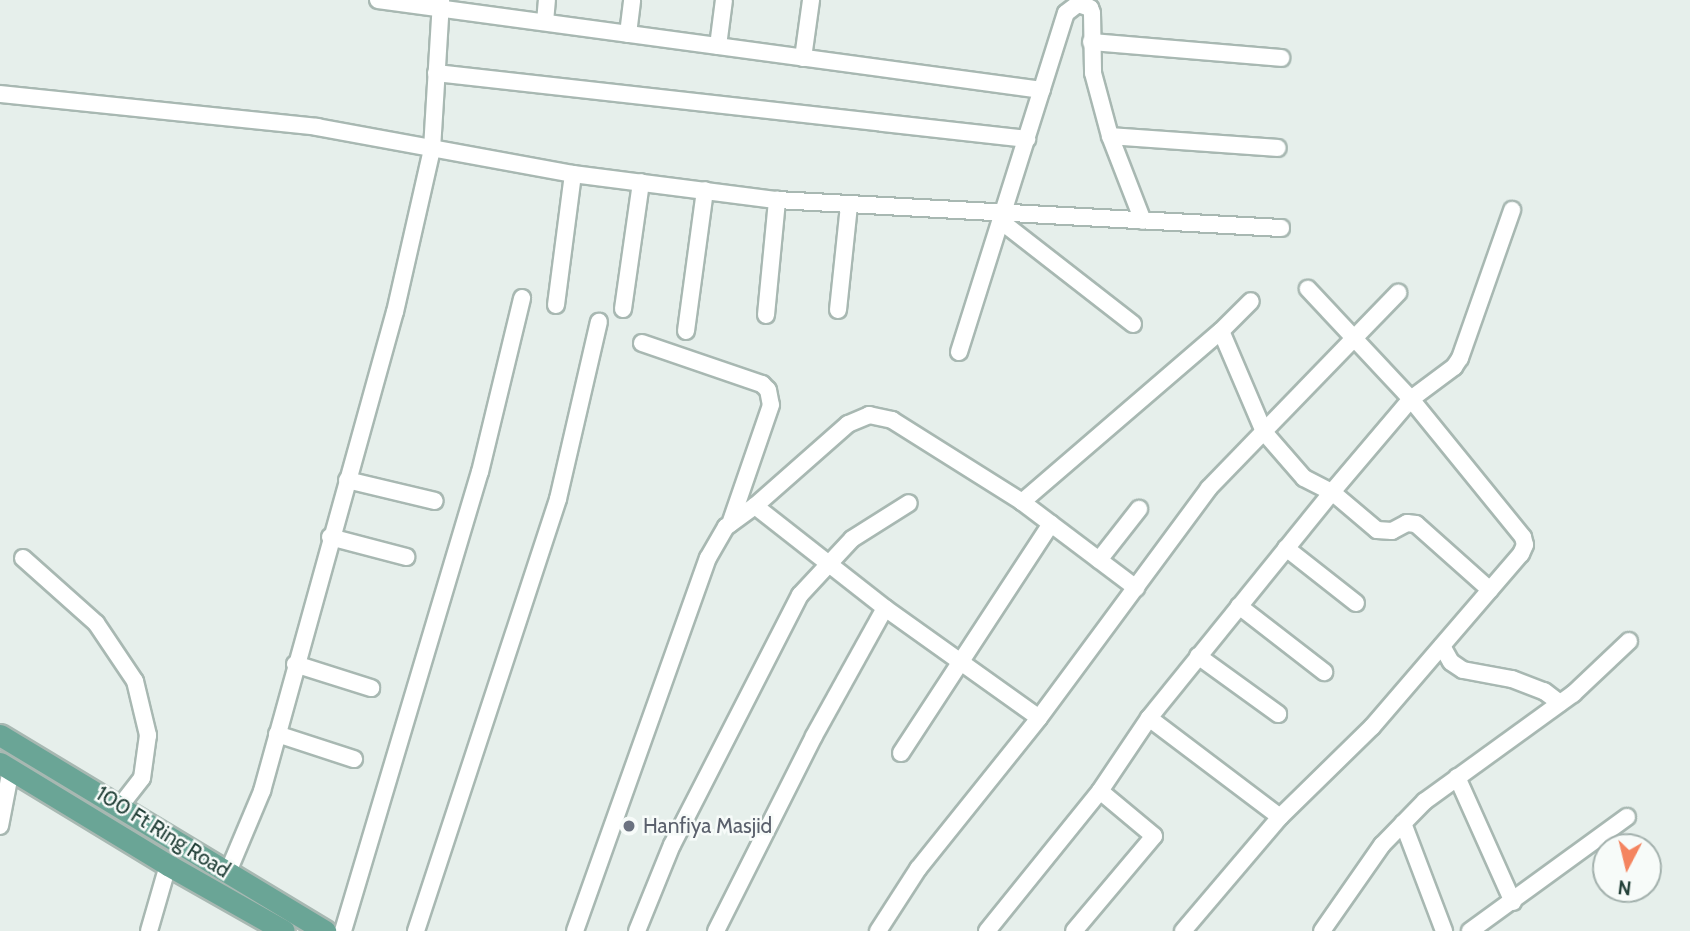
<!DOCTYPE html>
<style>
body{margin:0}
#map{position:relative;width:1690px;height:931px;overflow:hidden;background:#e6efeb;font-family:Cabin,sans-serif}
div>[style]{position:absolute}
.roads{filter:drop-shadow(2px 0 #a8b8b2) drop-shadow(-2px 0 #a8b8b2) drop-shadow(0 2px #a8b8b2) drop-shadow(0 -2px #a8b8b2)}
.minor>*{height:16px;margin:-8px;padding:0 8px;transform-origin:8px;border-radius:8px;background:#fff}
.primary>*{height:21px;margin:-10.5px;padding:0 10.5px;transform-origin:10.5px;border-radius:10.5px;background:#6aa596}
.dots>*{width:19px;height:19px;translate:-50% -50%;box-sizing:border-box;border:4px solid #f7fbf9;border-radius:50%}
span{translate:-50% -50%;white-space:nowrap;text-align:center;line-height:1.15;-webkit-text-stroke:5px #f7fbf9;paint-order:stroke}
.worship-label{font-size:21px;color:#5b616d}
.left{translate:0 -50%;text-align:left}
.street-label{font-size:21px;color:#24423a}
.north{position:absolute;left:1592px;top:833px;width:70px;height:70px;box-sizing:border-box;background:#f7fbf9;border:2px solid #a3b1ad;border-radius:50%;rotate:187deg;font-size:19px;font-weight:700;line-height:28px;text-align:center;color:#24423a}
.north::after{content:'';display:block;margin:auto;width:24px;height:32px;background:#f4845f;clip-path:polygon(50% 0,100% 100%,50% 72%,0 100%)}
</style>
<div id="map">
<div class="roads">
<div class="minor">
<i style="left:378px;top:0;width:670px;rotate:7.72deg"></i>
<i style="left:545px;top:22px;width:22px;rotate:-85deg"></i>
<i style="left:628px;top:34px;width:34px;rotate:-83deg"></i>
<i style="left:1091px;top:42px;width:191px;rotate:4.8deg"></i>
<i style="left:718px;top:46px;width:46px;rotate:-82.6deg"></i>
<i style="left:803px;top:58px;width:59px;rotate:-82.1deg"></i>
<i style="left:436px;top:73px;width:595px;rotate:6.37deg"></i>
<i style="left:0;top:94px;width:319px;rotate:5.9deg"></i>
<i style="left:317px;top:127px;width:260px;rotate:10.4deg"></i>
<i style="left:573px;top:174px;width:206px;rotate:7.3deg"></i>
<i style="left:777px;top:200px;width:505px;rotate:3.18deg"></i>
<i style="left:1110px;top:136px;width:168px;rotate:4.1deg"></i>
<i style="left:1002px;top:222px;width:166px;rotate:37.9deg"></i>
<i style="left:556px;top:305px;width:132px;rotate:-82.6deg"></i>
<i style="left:623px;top:309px;width:128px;rotate:-81.9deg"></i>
<i style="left:838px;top:310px;width:105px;rotate:-84deg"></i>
<i style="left:766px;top:315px;width:116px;rotate:-84.5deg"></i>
<i style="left:686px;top:331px;width:142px;rotate:-82.3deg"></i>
<i style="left:1221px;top:331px;width:110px;rotate:66.9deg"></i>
<i style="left:1264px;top:432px;width:61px;rotate:49deg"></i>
<i style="left:1304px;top:478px;width:31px;rotate:27deg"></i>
<i style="left:1332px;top:492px;width:59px;rotate:40.2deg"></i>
<i style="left:1377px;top:530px;width:15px;rotate:4deg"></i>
<i style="left:1392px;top:531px;width:17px;rotate:-28deg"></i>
<i style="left:1407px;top:523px;width:9px;rotate:6deg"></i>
<i style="left:1416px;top:524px;width:99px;rotate:41.7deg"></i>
<i style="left:642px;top:343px;width:127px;rotate:18.9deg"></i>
<i style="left:762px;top:384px;width:8px;rotate:45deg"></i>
<i style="left:768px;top:390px;width:15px;rotate:79deg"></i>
<i style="left:771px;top:405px;width:126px;rotate:109deg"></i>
<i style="left:959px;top:352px;width:355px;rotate:-72.5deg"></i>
<i style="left:1066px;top:13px;width:15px;rotate:-37deg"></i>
<i style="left:1078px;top:4px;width:13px;rotate:18deg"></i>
<i style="left:1090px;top:8px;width:5px;rotate:68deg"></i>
<i style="left:1092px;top:13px;width:60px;rotate:89deg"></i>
<i style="left:1093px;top:73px;width:65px;rotate:74.9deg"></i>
<i style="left:1110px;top:136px;width:91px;rotate:68.8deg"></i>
<i style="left:347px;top:480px;width:90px;rotate:13.4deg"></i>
<i style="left:1022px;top:502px;width:262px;rotate:-40.7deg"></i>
<i style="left:1221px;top:331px;width:42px;rotate:-45deg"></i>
<i style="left:755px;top:506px;width:165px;rotate:38.1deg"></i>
<i style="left:885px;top:608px;width:189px;rotate:35.5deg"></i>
<i style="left:330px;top:537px;width:79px;rotate:14.7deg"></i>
<i style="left:1286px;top:548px;width:89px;rotate:38.2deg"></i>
<i style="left:23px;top:558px;width:98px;rotate:41.7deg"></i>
<i style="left:96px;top:623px;width:70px;rotate:56.1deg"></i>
<i style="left:135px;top:681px;width:56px;rotate:76.5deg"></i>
<i style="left:148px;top:735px;width:43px;rotate:97.9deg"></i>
<i style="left:142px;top:778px;width:36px;rotate:128deg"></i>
<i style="left:1099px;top:560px;width:65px;rotate:-51.9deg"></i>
<i style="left:1239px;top:606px;width:108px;rotate:37.8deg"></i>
<i style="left:1442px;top:646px;width:18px;rotate:61deg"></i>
<i style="left:1451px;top:662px;width:14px;rotate:34deg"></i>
<i style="left:1463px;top:670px;width:50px;rotate:10.4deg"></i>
<i style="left:1512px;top:679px;width:34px;rotate:21deg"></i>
<i style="left:1544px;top:691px;width:20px;rotate:37deg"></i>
<i style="left:1198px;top:656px;width:99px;rotate:35.9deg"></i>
<i style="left:295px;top:664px;width:80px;rotate:17.5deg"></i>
<i style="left:1149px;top:718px;width:164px;rotate:37.1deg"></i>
<i style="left:277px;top:734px;width:81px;rotate:18deg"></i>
<i style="left:901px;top:753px;width:274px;rotate:-56.8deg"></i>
<i style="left:1457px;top:777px;width:137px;rotate:65.9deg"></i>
<i style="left:1403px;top:823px;width:116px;rotate:69.2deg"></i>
<i style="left:0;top:826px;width:58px;rotate:-79.1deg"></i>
<i style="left:228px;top:872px;width:88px;rotate:-67.2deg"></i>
<i style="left:262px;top:791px;width:497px;rotate:-74.5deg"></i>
<i style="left:395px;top:312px;width:167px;rotate:-77.2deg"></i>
<i style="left:432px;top:149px;width:149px;rotate:-86.5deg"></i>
<i style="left:149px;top:931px;width:69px;rotate:-73.9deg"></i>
<i style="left:343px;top:931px;width:479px;rotate:-73.4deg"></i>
<i style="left:480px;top:472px;width:179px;rotate:-76.4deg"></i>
<i style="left:416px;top:931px;width:455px;rotate:-71.8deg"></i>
<i style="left:558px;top:499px;width:182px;rotate:-77deg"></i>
<i style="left:575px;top:931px;width:396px;rotate:-70.4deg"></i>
<i style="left:708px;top:558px;width:36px;rotate:-60deg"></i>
<i style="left:726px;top:527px;width:36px;rotate:-36deg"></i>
<i style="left:755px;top:506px;width:124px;rotate:-41.4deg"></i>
<i style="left:848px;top:424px;width:23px;rotate:-23deg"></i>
<i style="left:869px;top:415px;width:24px;rotate:12deg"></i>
<i style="left:892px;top:420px;width:154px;rotate:32.2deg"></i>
<i style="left:1022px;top:502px;width:143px;rotate:37deg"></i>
<i style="left:637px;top:931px;width:93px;rotate:-67.9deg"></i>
<i style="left:672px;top:845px;width:281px;rotate:-62.9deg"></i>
<i style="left:800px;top:595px;width:76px;rotate:-47.1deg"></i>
<i style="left:852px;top:539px;width:67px;rotate:-32.3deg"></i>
<i style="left:716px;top:931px;width:218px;rotate:-63.3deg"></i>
<i style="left:814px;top:736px;width:146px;rotate:-61deg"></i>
<i style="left:878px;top:931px;width:74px;rotate:-57.2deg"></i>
<i style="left:918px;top:869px;width:193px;rotate:-51.3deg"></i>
<i style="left:1039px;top:718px;width:286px;rotate:-53.5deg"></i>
<i style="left:1209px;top:488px;width:272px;rotate:-45.9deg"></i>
<i style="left:987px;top:931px;width:180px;rotate:-51.1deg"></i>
<i style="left:1100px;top:791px;width:88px;rotate:-56.1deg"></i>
<i style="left:1149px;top:718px;width:291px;rotate:-51deg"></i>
<i style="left:1332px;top:492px;width:122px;rotate:-49.7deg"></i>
<i style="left:1411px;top:399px;width:54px;rotate:-36.7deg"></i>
<i style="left:1454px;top:367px;width:11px;rotate:-56deg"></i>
<i style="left:1460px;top:358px;width:157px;rotate:-70.6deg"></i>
<i style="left:1074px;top:931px;width:124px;rotate:-49.9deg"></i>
<i style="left:1154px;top:836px;width:70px;rotate:-140.2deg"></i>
<i style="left:1183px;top:931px;width:150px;rotate:-49.6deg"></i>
<i style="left:1280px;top:817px;width:129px;rotate:-44.4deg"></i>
<i style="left:1372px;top:727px;width:228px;rotate:-49.3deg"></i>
<i style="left:1521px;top:554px;width:10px;rotate:-66deg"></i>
<i style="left:1525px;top:545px;width:8px;rotate:-104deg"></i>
<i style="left:1523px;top:537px;width:178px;rotate:-129.1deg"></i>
<i style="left:1411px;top:399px;width:151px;rotate:-133.1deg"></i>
<i style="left:1322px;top:931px;width:105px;rotate:-55.1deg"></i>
<i style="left:1382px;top:845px;width:62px;rotate:-45.7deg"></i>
<i style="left:1425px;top:801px;width:183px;rotate:-35.9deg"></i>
<i style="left:1573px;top:694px;width:77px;rotate:-43.4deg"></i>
<i style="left:1470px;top:931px;width:194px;rotate:-36deg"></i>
</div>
<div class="primary">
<i style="left:0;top:735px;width:380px;rotate:31.1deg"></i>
<i style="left:0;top:763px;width:197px;rotate:31.3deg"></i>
<i style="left:168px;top:865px;width:133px;rotate:29.6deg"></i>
</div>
</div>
<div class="dots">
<i style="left:629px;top:826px;background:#6b7280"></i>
</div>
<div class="worship-label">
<span class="left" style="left:643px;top:826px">Hanfiya Masjid</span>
</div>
<div class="street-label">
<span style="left:163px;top:832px;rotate:32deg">100 Ft Ring Road</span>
</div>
<div class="north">N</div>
</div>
